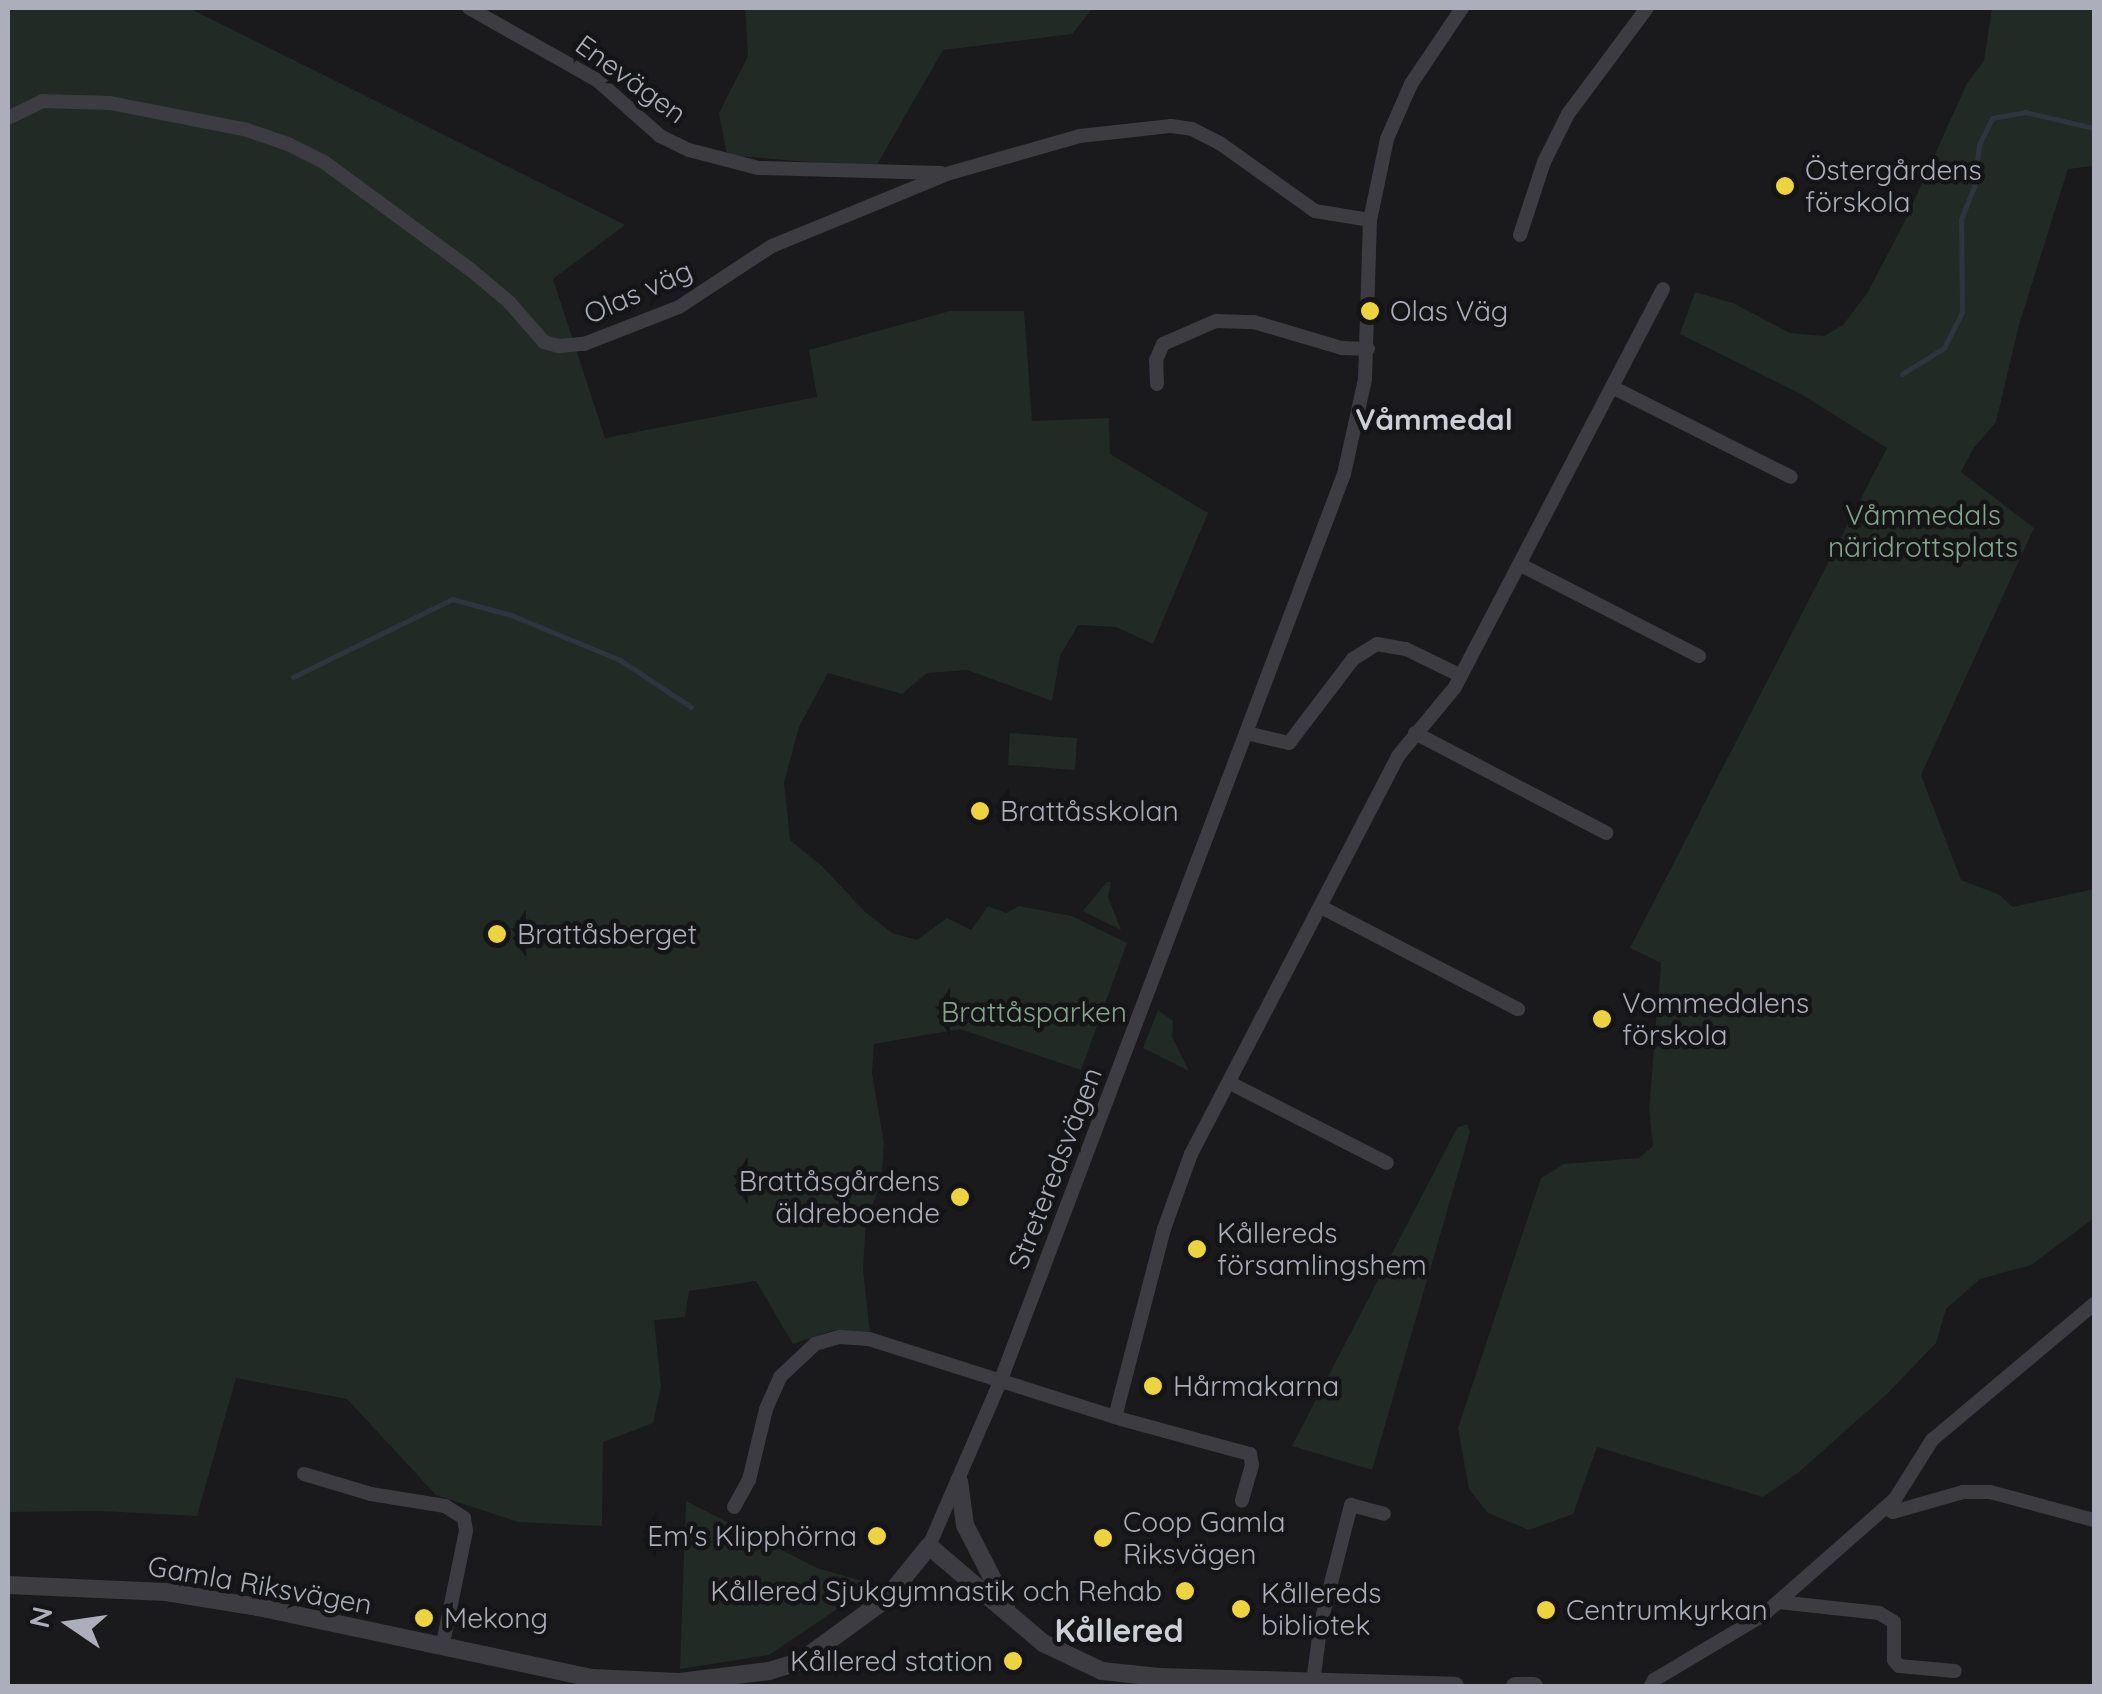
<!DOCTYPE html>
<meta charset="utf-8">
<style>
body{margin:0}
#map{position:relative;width:2102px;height:1694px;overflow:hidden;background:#1a191c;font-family:Quicksand,sans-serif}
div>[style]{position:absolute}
.green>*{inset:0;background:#212a24}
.stream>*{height:5px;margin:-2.5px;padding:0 2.5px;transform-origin:2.5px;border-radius:2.5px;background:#2f353f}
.minor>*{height:14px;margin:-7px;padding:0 7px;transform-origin:7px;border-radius:7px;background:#3d3c42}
.tertiary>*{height:18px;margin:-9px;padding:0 9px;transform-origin:9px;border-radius:9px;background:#3d3c42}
.dots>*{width:28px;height:28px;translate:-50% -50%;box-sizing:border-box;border:5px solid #151417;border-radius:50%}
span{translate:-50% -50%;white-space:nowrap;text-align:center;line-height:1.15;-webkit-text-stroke:9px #151417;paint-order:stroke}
.street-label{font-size:28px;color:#acaebb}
.poi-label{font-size:28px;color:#acaebb}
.left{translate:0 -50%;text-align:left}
.right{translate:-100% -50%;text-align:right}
.park-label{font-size:28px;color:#84a58c}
.neighbourhood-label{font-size:30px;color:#cdced7;font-weight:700}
.quarter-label{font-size:32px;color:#cdced7;font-weight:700}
.frame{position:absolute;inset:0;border:10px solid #acaebb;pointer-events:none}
.north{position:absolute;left:20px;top:1574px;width:100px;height:100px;-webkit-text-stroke:8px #151417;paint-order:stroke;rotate:283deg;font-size:28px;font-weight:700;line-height:40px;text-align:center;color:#acaebb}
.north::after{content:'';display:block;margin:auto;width:35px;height:45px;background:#acaebb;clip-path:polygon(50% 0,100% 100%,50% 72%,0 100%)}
</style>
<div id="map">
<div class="green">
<i style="clip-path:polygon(8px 8px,189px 8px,625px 225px,553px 279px,605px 438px,817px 397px,809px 350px,950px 311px,1024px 311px,1032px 421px,1109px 418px,1110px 454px,1208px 513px,1153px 644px,1116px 627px,1078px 625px,1060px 656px,1052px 701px,967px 670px,927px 673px,902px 694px,828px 673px,799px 727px,784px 782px,790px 840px,822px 866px,864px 911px,892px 933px,917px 940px,947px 918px,971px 930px,988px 906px,1006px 913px,1019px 906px,1072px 916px,1127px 943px,1081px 1070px,960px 1029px,874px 1044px,872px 1073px,884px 1144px,881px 1183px,866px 1220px,863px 1269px,870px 1333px,835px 1330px,793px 1344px,756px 1281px,689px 1291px,685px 1317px,654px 1320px,661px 1386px,653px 1423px,603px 1442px,602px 1526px,518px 1522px,436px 1495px,347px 1399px,236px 1378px,197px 1516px,100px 1511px,9px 1512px,8px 1515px)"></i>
<i style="clip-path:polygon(745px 8px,1093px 8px,1072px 34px,943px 50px,875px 168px,727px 155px,719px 113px,748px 56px)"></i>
<i style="clip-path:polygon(1992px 8px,2094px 8px,2094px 166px,2068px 169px,2019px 325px,1996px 422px,1973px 449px,1961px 472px,2034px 528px,1921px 775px,1961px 880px,1998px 894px,2013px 907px,2094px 889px,2094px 1218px,2031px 1265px,1980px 1279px,1946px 1309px,1936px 1343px,1888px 1393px,1799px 1472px,1763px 1497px,1597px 1447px,1573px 1514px,1529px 1530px,1488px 1513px,1469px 1489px,1458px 1428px,1541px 1178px,1564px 1164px,1639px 1158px,1653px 1146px,1649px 1109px,1661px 963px,1630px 948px,1887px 448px,1801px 394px,1680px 334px,1695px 292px,1733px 303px,1790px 333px,1824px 336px,1843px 325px,1868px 292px,1906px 219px,1967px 83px,1984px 61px)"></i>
<i style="clip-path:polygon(1010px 733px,1077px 738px,1075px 770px,1008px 765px)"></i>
<i style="clip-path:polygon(1107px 882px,1111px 882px,1108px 897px,1121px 930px,1083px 911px)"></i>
<i style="clip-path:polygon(1158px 1010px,1173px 1021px,1172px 1037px,1189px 1071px,1143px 1048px)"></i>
<i style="clip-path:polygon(1467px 1124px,1470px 1132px,1372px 1470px,1292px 1446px,1457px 1128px)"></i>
<i style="clip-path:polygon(686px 1501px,817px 1568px,866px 1582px,840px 1607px,769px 1655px,680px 1669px)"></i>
</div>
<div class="stream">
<i style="left:1902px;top:374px;width:49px;rotate:-31.8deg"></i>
<i style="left:1944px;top:348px;width:40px;rotate:-63.4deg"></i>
<i style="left:1962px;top:312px;width:93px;rotate:-90.6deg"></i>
<i style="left:1961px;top:219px;width:35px;rotate:-68deg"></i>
<i style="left:1974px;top:186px;width:41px;rotate:-83deg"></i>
<i style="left:1979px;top:145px;width:30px;rotate:-64deg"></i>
<i style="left:1992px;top:118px;width:34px;rotate:-10deg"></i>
<i style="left:2025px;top:112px;width:71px;rotate:13.1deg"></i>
<i style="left:293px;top:677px;width:177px;rotate:-26.1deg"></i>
<i style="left:452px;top:599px;width:61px;rotate:15.2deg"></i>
<i style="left:511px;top:615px;width:118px;rotate:22.4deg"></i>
<i style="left:620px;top:660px;width:85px;rotate:33.5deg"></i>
</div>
<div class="minor">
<i style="left:469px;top:8px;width:147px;rotate:29.4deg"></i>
<i style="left:597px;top:80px;width:84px;rotate:41.6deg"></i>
<i style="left:660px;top:136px;width:32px;rotate:26deg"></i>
<i style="left:689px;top:150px;width:71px;rotate:14.6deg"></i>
<i style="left:758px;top:168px;width:183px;rotate:1.6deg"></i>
<i style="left:8px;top:118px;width:39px;rotate:-26deg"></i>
<i style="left:43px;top:101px;width:67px;rotate:1.7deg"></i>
<i style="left:110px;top:103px;width:140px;rotate:11.1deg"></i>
<i style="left:247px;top:130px;width:43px;rotate:18.9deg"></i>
<i style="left:288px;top:144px;width:40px;rotate:26.6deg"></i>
<i style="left:324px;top:162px;width:182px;rotate:36.3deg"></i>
<i style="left:471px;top:270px;width:50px;rotate:40.1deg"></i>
<i style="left:509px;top:302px;width:53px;rotate:48.8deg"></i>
<i style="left:544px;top:342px;width:16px;rotate:15deg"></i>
<i style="left:559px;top:346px;width:25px;rotate:-5deg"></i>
<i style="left:584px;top:344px;width:102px;rotate:-21.3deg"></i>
<i style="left:679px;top:307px;width:111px;rotate:-33.3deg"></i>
<i style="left:772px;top:246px;width:192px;rotate:-22.3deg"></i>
<i style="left:950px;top:173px;width:135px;rotate:-15.9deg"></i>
<i style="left:1080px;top:136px;width:92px;rotate:-6.3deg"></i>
<i style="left:1171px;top:126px;width:21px;rotate:8deg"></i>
<i style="left:1192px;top:129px;width:33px;rotate:27deg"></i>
<i style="left:1221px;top:144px;width:115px;rotate:35.5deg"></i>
<i style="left:1315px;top:211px;width:56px;rotate:9.3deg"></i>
<i style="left:1520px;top:235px;width:77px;rotate:-71.8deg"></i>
<i style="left:1544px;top:162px;width:54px;rotate:-63.4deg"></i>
<i style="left:1568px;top:114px;width:132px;rotate:-53.3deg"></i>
<i style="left:1157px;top:384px;width:24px;rotate:-92deg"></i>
<i style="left:1156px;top:360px;width:17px;rotate:-66deg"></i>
<i style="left:1163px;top:344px;width:58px;rotate:-23.5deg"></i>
<i style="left:1216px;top:321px;width:38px;rotate:2deg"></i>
<i style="left:1254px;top:322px;width:92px;rotate:16.5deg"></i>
<i style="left:1342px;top:348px;width:26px;rotate:2deg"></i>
<i style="left:1612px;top:387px;width:200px;rotate:26.7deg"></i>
<i style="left:1521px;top:565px;width:200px;rotate:27.1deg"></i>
<i style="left:1246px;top:733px;width:44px;rotate:13.1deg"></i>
<i style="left:1289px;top:743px;width:106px;rotate:-52.7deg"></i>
<i style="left:1353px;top:659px;width:28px;rotate:-32deg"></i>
<i style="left:1377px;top:644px;width:29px;rotate:10deg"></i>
<i style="left:1406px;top:649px;width:61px;rotate:26.1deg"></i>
<i style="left:1415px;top:733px;width:216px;rotate:27.6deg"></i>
<i style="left:1321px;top:907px;width:222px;rotate:27.4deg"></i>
<i style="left:1230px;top:1083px;width:176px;rotate:27deg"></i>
<i style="left:1115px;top:1417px;width:194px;rotate:-75.4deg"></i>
<i style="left:1164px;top:1229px;width:80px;rotate:-70.2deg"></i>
<i style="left:1191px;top:1154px;width:449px;rotate:-62.5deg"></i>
<i style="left:1398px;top:756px;width:89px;rotate:-50.4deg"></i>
<i style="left:1455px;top:687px;width:449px;rotate:-62.4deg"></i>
<i style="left:304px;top:1474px;width:70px;rotate:16.6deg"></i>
<i style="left:371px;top:1494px;width:75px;rotate:9.2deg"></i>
<i style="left:445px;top:1506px;width:22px;rotate:32deg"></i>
<i style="left:464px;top:1518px;width:13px;rotate:81deg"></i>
<i style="left:466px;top:1531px;width:119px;rotate:101.6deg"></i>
<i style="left:734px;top:1507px;width:31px;rotate:-61deg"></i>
<i style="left:749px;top:1480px;width:73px;rotate:-76.5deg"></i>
<i style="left:766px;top:1409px;width:35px;rotate:-66deg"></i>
<i style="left:780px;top:1377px;width:48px;rotate:-43.3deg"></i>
<i style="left:815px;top:1344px;width:26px;rotate:-16deg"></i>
<i style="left:840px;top:1337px;width:29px;rotate:4deg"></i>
<i style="left:869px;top:1339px;width:264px;rotate:17.6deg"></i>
<i style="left:1121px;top:1419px;width:134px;rotate:15.2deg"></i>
<i style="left:1250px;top:1454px;width:11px;rotate:80deg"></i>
<i style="left:1252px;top:1465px;width:37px;rotate:106deg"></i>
<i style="left:1886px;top:1508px;width:8px;rotate:30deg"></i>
<i style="left:1893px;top:1512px;width:73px;rotate:-15.9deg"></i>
<i style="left:1963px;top:1492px;width:27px"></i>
<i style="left:1990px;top:1492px;width:108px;rotate:15.1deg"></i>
<i style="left:929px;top:1546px;width:179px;rotate:-66.6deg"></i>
<i style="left:1000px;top:1382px;width:971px;rotate:-69.25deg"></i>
<i style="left:1344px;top:474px;width:97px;rotate:-77.5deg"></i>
<i style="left:1365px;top:379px;width:159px;rotate:-88.2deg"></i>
<i style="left:1370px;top:220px;width:83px;rotate:-78.1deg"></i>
<i style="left:1387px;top:139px;width:60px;rotate:-66.4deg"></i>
<i style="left:1411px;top:84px;width:92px;rotate:-56.1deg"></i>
<i style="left:1778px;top:1602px;width:102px;rotate:6.2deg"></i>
<i style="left:1879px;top:1613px;width:17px;rotate:31deg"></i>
<i style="left:1894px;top:1622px;width:38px;rotate:90deg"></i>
<i style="left:1894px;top:1660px;width:8px;rotate:50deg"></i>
<i style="left:1899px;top:1666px;width:56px;rotate:5.1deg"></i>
<i style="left:1313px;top:1682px;width:61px;rotate:-82.4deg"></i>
<i style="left:1321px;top:1622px;width:121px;rotate:-75.6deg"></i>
<i style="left:1351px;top:1505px;width:34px;rotate:15deg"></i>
<i style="left:1651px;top:1686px;width:7px;rotate:-63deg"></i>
<i style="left:1654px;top:1680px;width:127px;rotate:-30.8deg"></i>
<i style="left:1763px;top:1615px;width:176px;rotate:-41.3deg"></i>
<i style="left:1895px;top:1499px;width:70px;rotate:-57.9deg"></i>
<i style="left:1932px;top:1440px;width:212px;rotate:-40deg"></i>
</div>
<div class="tertiary">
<i style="left:959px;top:1481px;width:44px;rotate:82.2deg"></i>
<i style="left:965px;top:1525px;width:90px;rotate:62.9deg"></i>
<i style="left:8px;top:1585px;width:158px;rotate:2.5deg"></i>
<i style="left:166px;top:1592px;width:93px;rotate:9.3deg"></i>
<i style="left:258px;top:1607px;width:340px;rotate:12deg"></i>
<i style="left:591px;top:1678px;width:89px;rotate:2.6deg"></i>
<i style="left:680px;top:1682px;width:90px;rotate:-7deg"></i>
<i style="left:769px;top:1671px;width:34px;rotate:-17deg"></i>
<i style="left:801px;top:1661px;width:105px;rotate:-36.1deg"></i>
<i style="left:886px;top:1599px;width:68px;rotate:-50.9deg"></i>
<i style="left:929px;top:1546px;width:150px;rotate:40.4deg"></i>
<i style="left:1043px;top:1643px;width:65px;rotate:25.4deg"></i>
<i style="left:1102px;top:1671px;width:57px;rotate:6deg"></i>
<i style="left:1159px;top:1677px;width:296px;rotate:1.7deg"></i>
<i style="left:1515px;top:1686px;width:19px"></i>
</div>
<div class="dots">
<i style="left:1785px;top:186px;background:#edd33f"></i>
<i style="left:1370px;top:311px;background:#edd33f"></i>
<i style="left:980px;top:811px;background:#edd33f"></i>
<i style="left:497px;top:934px;background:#edd33f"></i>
<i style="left:1602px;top:1019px;background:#edd33f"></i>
<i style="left:960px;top:1197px;background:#edd33f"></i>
<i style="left:1197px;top:1249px;background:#edd33f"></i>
<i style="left:1153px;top:1386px;background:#edd33f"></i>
<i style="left:877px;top:1536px;background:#edd33f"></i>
<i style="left:1103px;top:1538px;background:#edd33f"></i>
<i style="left:1185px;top:1591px;background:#edd33f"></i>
<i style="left:1241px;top:1609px;background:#edd33f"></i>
<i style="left:1546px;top:1610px;background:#edd33f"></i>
<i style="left:424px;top:1618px;background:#edd33f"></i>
<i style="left:1013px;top:1661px;background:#edd33f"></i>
</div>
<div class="street-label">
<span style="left:631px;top:79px;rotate:36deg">Enevägen</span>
<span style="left:638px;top:292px;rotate:-24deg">Olas väg</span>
<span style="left:1055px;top:1168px;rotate:-69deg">Streteredsvägen</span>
<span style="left:260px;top:1585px;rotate:10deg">Gamla Riksvägen</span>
</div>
<div class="poi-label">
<span class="left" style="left:1805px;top:186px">Östergårdens<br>förskola</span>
<span class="left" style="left:1390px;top:311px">Olas Väg</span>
<span class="left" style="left:1000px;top:811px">Brattåsskolan</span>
<span class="left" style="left:517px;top:934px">Brattåsberget</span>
<span class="left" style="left:1622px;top:1019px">Vommedalens<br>förskola</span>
<span class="right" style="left:940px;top:1197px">Brattåsgårdens<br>äldreboende</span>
<span class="left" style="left:1217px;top:1249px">Kållereds<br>församlingshem</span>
<span class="left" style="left:1173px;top:1386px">Hårmakarna</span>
<span class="left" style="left:1123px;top:1538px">Coop Gamla<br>Riksvägen</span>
<span class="right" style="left:857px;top:1536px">Em's Klipphörna</span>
<span class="right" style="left:1162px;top:1591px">Kållered Sjukgymnastik och Rehab</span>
<span class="left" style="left:1261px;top:1609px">Kållereds<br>bibliotek</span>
<span class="left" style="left:1566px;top:1610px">Centrumkyrkan</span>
<span class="left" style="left:444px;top:1618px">Mekong</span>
<span class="right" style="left:993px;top:1661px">Kållered station</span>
</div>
<div class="park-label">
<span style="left:1923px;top:531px">Våmmedals<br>näridrottsplats</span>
<span style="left:1034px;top:1012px">Brattåsparken</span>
</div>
<div class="neighbourhood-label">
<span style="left:1434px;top:419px">Våmmedal</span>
</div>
<div class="quarter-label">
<span style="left:1119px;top:1630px">Kållered</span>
</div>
<div class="frame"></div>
<div class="north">N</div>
</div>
